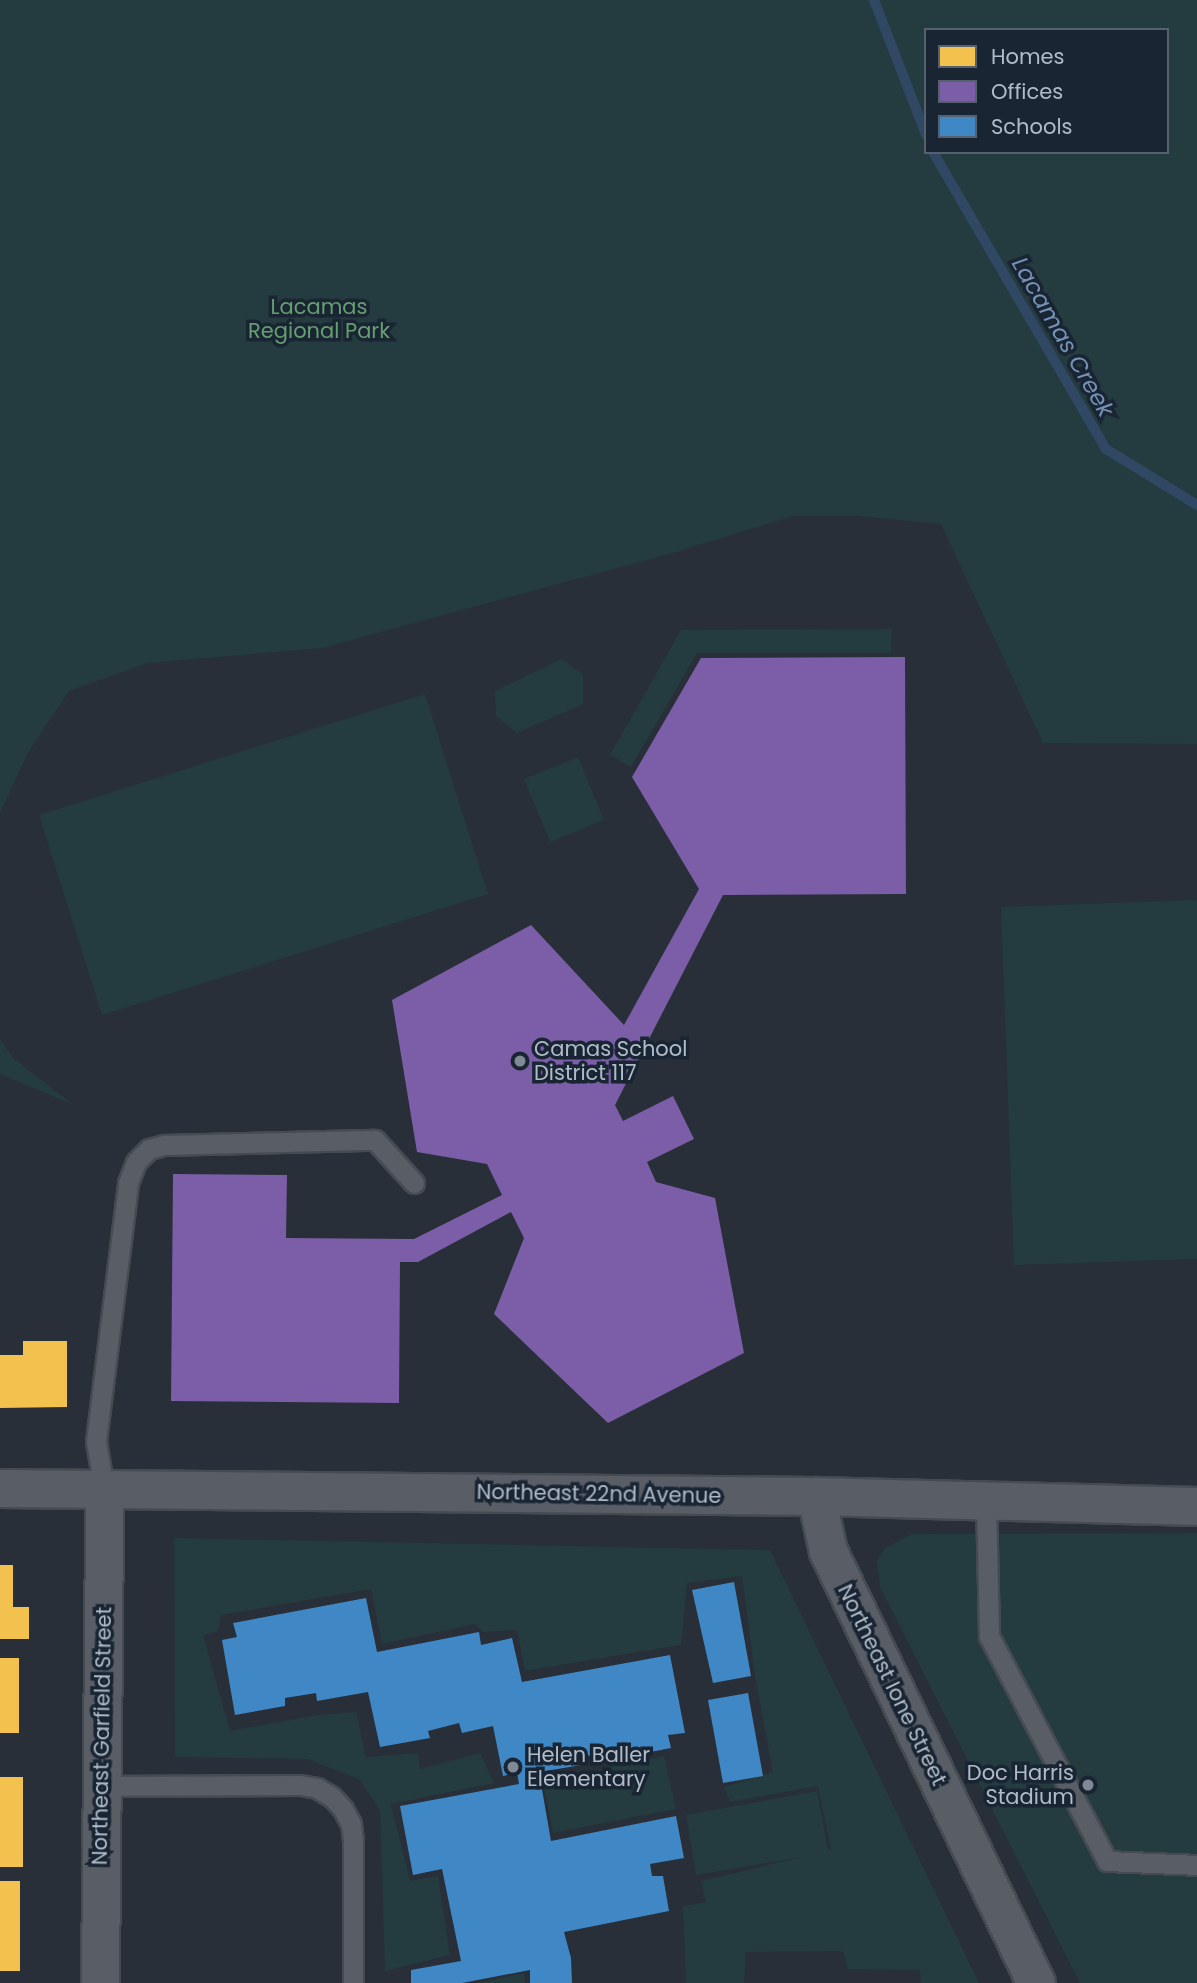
<!DOCTYPE html>
<style>
body{margin:0}
#map{position:relative;width:1197px;height:1983px;overflow:hidden;background:#282f38;font-family:Poppins,sans-serif}
div>[style]{position:absolute}
.green>*{inset:0;background:#243b3f}
.homes>*{inset:0;background:#f2c14e}
.offices>*{inset:0;background:#7b5ea7}
.schools>*{inset:0;background:#3f88c5}
.stream>*{height:10px;margin:-5px;padding:0 5px;transform-origin:5px;border-radius:5px;background:#314864}
.roads{filter:drop-shadow(2px 0 #464b52) drop-shadow(-2px 0 #464b52) drop-shadow(0 2px #464b52) drop-shadow(0 -2px #464b52)}
.service>*{height:19px;margin:-9.5px;padding:0 9.5px;transform-origin:9.5px;border-radius:9.5px;background:#585d66}
.minor>*{height:37px;margin:-18.5px;padding:0 18.5px;transform-origin:18.5px;border-radius:18.5px;background:#585d66}
.dots>*{width:19px;height:19px;translate:-50% -50%;box-sizing:border-box;border:4px solid #1a2533;border-radius:50%}
span{translate:-50% -50%;white-space:nowrap;text-align:center;line-height:1.15;-webkit-text-stroke:7px #1a2533;paint-order:stroke}
.park-label{font-size:21px;color:#659e70}
.poi-label{font-size:21px;color:#b0bbca}
.left{translate:0 -50%;text-align:left}
.right{translate:-100% -50%;text-align:right}
.street-label{font-size:21px;color:#b0bbca}
.water-label{font-size:23px;color:#7492b5;font-style:italic}
.legend{position:absolute;left:924px;top:28px;width:245px;height:126px;box-sizing:border-box;background:#1a2533;border:2px solid #56616f;margin:0;padding:9px 12px;list-style:none;font-size:21px;color:#b0bbca}
.legend li{display:flex;align-items:center;gap:14px;height:35px}
.legend b{width:35px;border:2px solid #56616f}
</style>
<div id="map">
<div class="green">
<i style="clip-path:polygon(evenodd,0 0,1197px 0,1197px 744px,1043px 743px,941px 524px,858px 516px,793px 516px,669px 554px,322px 648px,148px 663px,69px 691px,28px 753px,0 813px,0 0,926px 30px,1167px 30px,1167px 152px,926px 152px,926px 30px)"></i>
<i style="clip-path:polygon(892px 629px,891px 653px,697px 653px,631px 767px,610px 755px,681px 630px)"></i>
<i style="clip-path:polygon(561px 659px,583px 674px,583px 704px,517px 733px,496px 716px,495px 691px)"></i>
<i style="clip-path:polygon(425px 694px,488px 894px,102px 1015px,39px 815px)"></i>
<i style="clip-path:polygon(578px 757px,604px 820px,550px 842px,524px 779px)"></i>
<i style="clip-path:polygon(1197px 900px,1197px 1259px,1014px 1265px,1001px 907px)"></i>
<i style="clip-path:polygon(0 1039px,13px 1058px,74px 1105px,0 1074px)"></i>
<i style="clip-path:polygon(1197px 1533px,1197px 1983px,1080px 1983px,880px 1587px,877px 1560px,885px 1548px,912px 1534px)"></i>
<i style="clip-path:polygon(174px 1538px,770px 1550px,979px 1983px,921px 1983px,920px 1970px,848px 1969px,843px 1951px,746px 1952px,744px 1983px,686px 1983px,683px 1906px,706px 1902px,701px 1881px,802px 1857px,696px 1875px,686px 1815px,817px 1791px,828px 1850px,831px 1850px,818px 1786px,730px 1802px,724px 1787px,773px 1772px,755px 1676px,742px 1576px,687px 1583px,681px 1645px,525px 1671px,517px 1630px,483px 1632px,475px 1624px,382px 1644px,371px 1589px,221px 1615px,218px 1631px,203px 1635px,230px 1731px,318px 1715px,356px 1712px,366px 1757px,418px 1753px,420px 1769px,480px 1753px,494px 1783px,391px 1804px,410px 1881px,438px 1876px,450px 1955px,385px 1971px,380px 1810px,359px 1779px,307px 1759px,175px 1757px)"></i>
<i style="clip-path:polygon(664px 1756px,676px 1809px,553px 1833px,543px 1781px)"></i>
<i style="clip-path:polygon(524px 1973px,525px 1983px,476px 1983px)"></i>
</div>
<div class="homes">
<i style="clip-path:polygon(23px 1341px,67px 1341px,67px 1407px,0 1408px,0 1355px,23px 1355px)"></i>
<i style="clip-path:polygon(0 1565px,13px 1565px,13px 1607px,29px 1607px,29px 1639px,0 1639px)"></i>
<i style="clip-path:polygon(0 1658px,19px 1658px,19px 1733px,0 1733px)"></i>
<i style="clip-path:polygon(0 1777px,23px 1777px,23px 1867px,0 1867px)"></i>
<i style="clip-path:polygon(0 1881px,20px 1881px,20px 1971px,0 1971px)"></i>
</div>
<div class="offices">
<i style="clip-path:polygon(905px 657px,906px 894px,723px 895px,615px 1105px,623px 1121px,673px 1096px,694px 1139px,647px 1162px,656px 1182px,715px 1198px,744px 1353px,608px 1423px,494px 1314px,524px 1238px,511px 1212px,418px 1262px,400px 1262px,399px 1403px,171px 1401px,173px 1174px,287px 1175px,286px 1238px,414px 1239px,502px 1195px,487px 1164px,417px 1152px,392px 1000px,531px 925px,624px 1025px,699px 889px,632px 777px,701px 658px)"></i>
</div>
<div class="schools">
<i style="clip-path:polygon(734px 1582px,751px 1676px,713px 1683px,692px 1590px)"></i>
<i style="clip-path:polygon(366px 1598px,377px 1652px,479px 1632px,481px 1645px,512px 1638px,522px 1682px,670px 1655px,685px 1733px,668px 1735px,671px 1748px,620px 1758px,619px 1750px,587px 1756px,588px 1764px,539px 1772px,551px 1841px,676px 1816px,684px 1858px,650px 1864px,652px 1876px,663px 1876px,669px 1911px,564px 1932px,571px 1958px,572px 1983px,530px 1983px,530px 1970px,462px 1983px,411px 1983px,411px 1970px,461px 1961px,442px 1869px,413px 1875px,400px 1806px,519px 1784px,517px 1773px,503px 1776px,493px 1726px,462px 1733px,459px 1723px,428px 1731px,430px 1738px,380px 1747px,368px 1692px,317px 1701px,316px 1693px,285px 1698px,285px 1706px,235px 1715px,222px 1640px,237px 1637px,233px 1623px)"></i>
<i style="clip-path:polygon(748px 1693px,763px 1776px,723px 1783px,708px 1700px)"></i>
</div>
<div class="stream">
<i style="left:874px;top:0;width:145px;rotate:68.9deg"></i>
<i style="left:933px;top:152px;width:344px;rotate:59.8deg"></i>
<i style="left:1106px;top:449px;width:107px;rotate:31.6deg"></i>
</div>
<div class="roads">
<div class="service">
<i style="left:104px;top:1489px;width:49px;rotate:-99.5deg"></i>
<i style="left:96px;top:1441px;width:260px;rotate:-82.9deg"></i>
<i style="left:128px;top:1183px;width:22px;rotate:-69deg"></i>
<i style="left:136px;top:1162px;width:18px;rotate:-45deg"></i>
<i style="left:149px;top:1149px;width:16px;rotate:-15deg"></i>
<i style="left:164px;top:1145px;width:211px;rotate:-1.4deg"></i>
<i style="left:375px;top:1140px;width:58px;rotate:47.8deg"></i>
<i style="left:986px;top:1501px;width:135px;rotate:88.7deg"></i>
<i style="left:989px;top:1636px;width:254px;rotate:62.3deg"></i>
<i style="left:1107px;top:1861px;width:90px;rotate:2.5deg"></i>
<i style="left:102px;top:1786px;width:198px;rotate:-0.3deg"></i>
<i style="left:300px;top:1785px;width:17px;rotate:10deg"></i>
<i style="left:317px;top:1788px;width:17px;rotate:31deg"></i>
<i style="left:332px;top:1797px;width:16px;rotate:47deg"></i>
<i style="left:343px;top:1809px;width:17px;rotate:62deg"></i>
<i style="left:351px;top:1824px;width:17px;rotate:83deg"></i>
<i style="left:353px;top:1841px;width:142px;rotate:90deg"></i>
</div>
<div class="minor">
<i style="left:0;top:1488px;width:816px;rotate:0.56deg"></i>
<i style="left:816px;top:1496px;width:381px;rotate:1.5deg"></i>
<i style="left:816px;top:1496px;width:56px;rotate:77.7deg"></i>
<i style="left:828px;top:1551px;width:479px;rotate:64.3deg"></i>
<i style="left:100px;top:1983px;width:494px;rotate:-89.5deg"></i>
</div>
</div>
<div class="dots">
<i style="left:520px;top:1061px;background:#808a97"></i>
<i style="left:513px;top:1767px;background:#808a97"></i>
<i style="left:1088px;top:1785px;background:#808a97"></i>
</div>
<div class="park-label">
<span style="left:319px;top:319px">Lacamas<br>Regional Park</span>
</div>
<div class="poi-label">
<span class="left" style="left:534px;top:1061px">Camas School<br>District 117</span>
<span class="left" style="left:527px;top:1767px">Helen Baller<br>Elementary</span>
<span class="right" style="left:1074px;top:1785px">Doc Harris<br>Stadium</span>
</div>
<div class="street-label">
<span style="left:599px;top:1494px;rotate:1deg">Northeast 22nd Avenue</span>
<span style="left:892px;top:1685px;rotate:64deg">Northeast Ione Street</span>
<span style="left:102px;top:1736px;rotate:-89deg">Northeast Garfield Street</span>
</div>
<div class="water-label">
<span style="left:1063px;top:337px;rotate:60deg">Lacamas Creek</span>
</div>
<ul class="legend">
<li><b style="height:19px;background:#f2c14e"></b>Homes</li>
<li><b style="height:19px;background:#7b5ea7"></b>Offices</li>
<li><b style="height:19px;background:#3f88c5"></b>Schools</li>
</ul>
</div>
